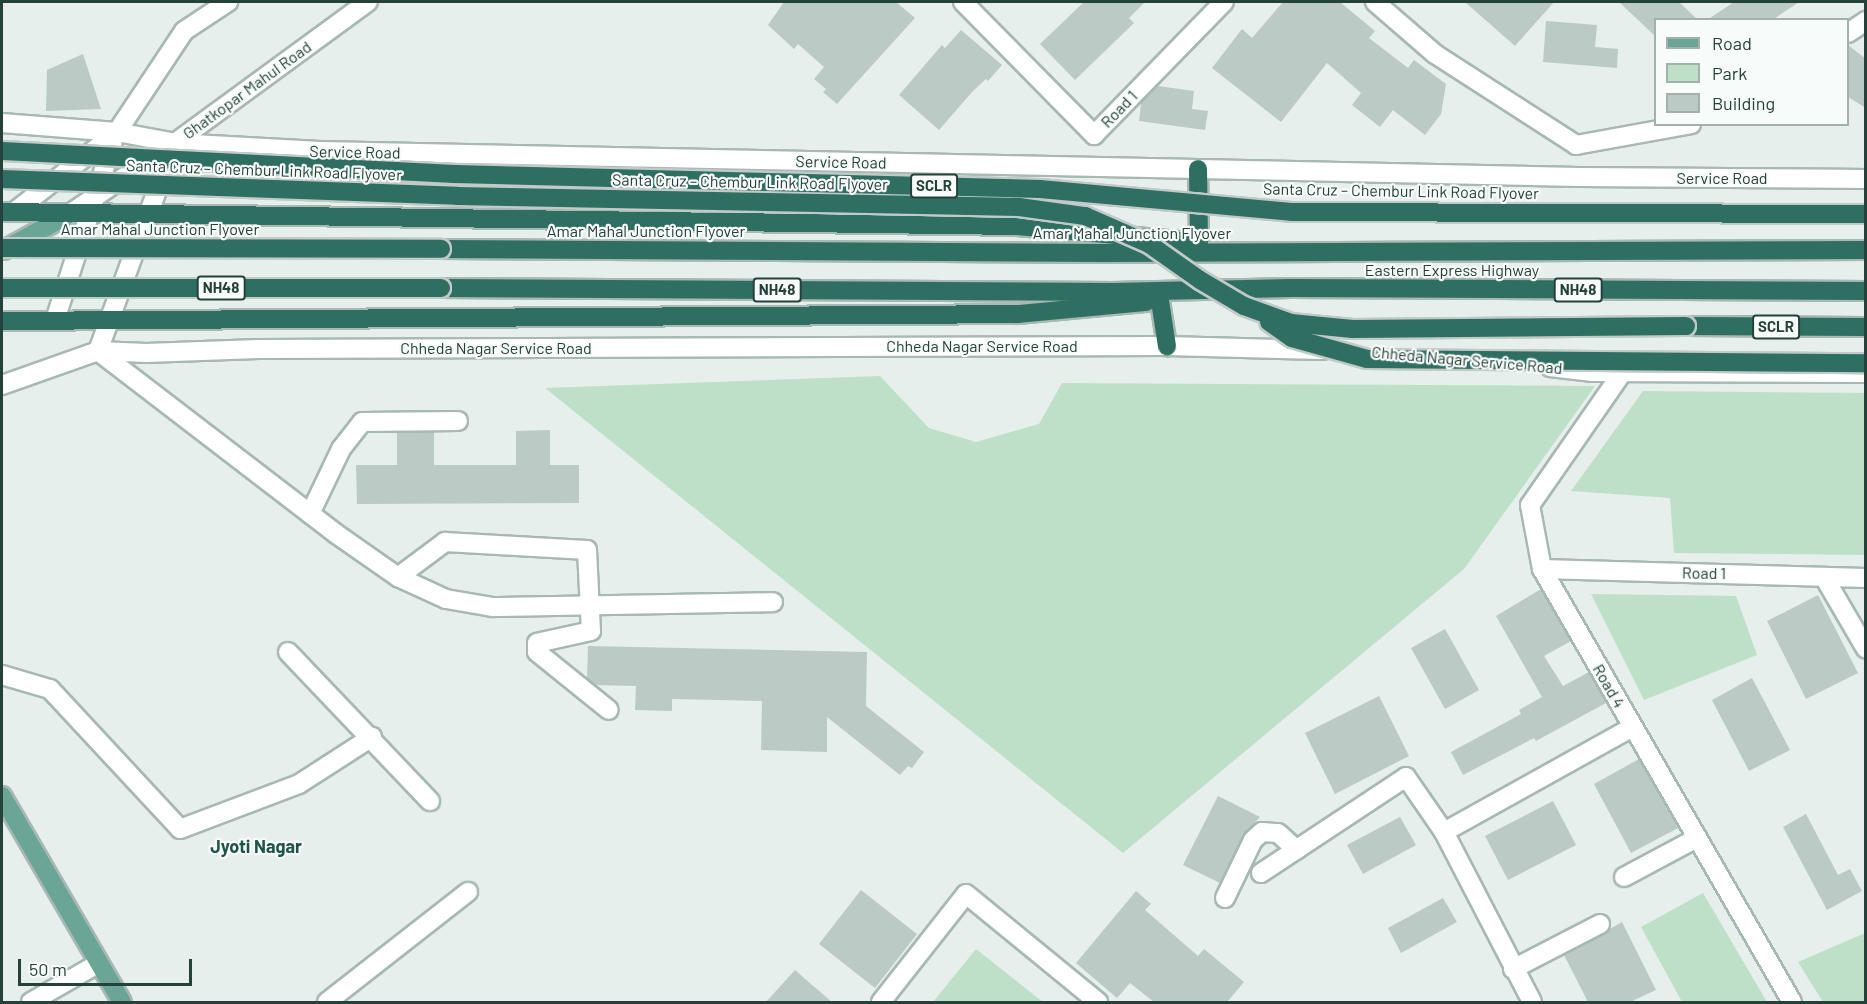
<!DOCTYPE html>
<meta charset="utf-8">
<style>
body{margin:0}
#map{position:relative;width:1867px;height:1004px;overflow:hidden;background:#e6efeb;font-family:Barlow,sans-serif}
div>[style]{position:absolute}
.green>*{inset:0;background:#bfe0c8}
.building>*{inset:0;background:#bbcac4}
.roads{filter:drop-shadow(2px 0 #a8b8b2) drop-shadow(-2px 0 #a8b8b2) drop-shadow(0 2px #a8b8b2) drop-shadow(0 -2px #a8b8b2)}
.minor>*{height:18px;margin:-9px;padding:0 9px;transform-origin:9px;border-radius:9px;background:#fff}
.major>*{height:18px;margin:-9px;padding:0 9px;transform-origin:9px;border-radius:9px;background:#6aa596}
.highway>*{height:18px;margin:-9px;padding:0 9px;transform-origin:9px;border-radius:9px;background:#2f6f62}
.bridges{filter:drop-shadow(2px 0 #c2cac8) drop-shadow(-2px 0 #c2cac8) drop-shadow(0 2px #c2cac8) drop-shadow(0 -2px #c2cac8)}
.highway-bridge>*{height:18px;margin:-9px;padding:0 9px;transform-origin:9px;border-radius:9px;background:#2f6f62}
span{translate:-50% -50%;white-space:nowrap;text-align:center;line-height:1.15;-webkit-text-stroke:4.5px #f7fbf9;paint-order:stroke}
.shield-label span{padding:2px 4px;background:#f7fbf9;border:2px solid;border-radius:4px;-webkit-text-stroke-width:0}
.shield-label{font-size:15px;color:#24423a;font-weight:700}
.street-label{font-size:16px;color:#24423a}
.neighbourhood-label{font-size:18px;color:#1f5548;font-weight:700}
.frame{position:absolute;inset:0;border:3px solid #24423a;pointer-events:none}
.legend{position:absolute;left:1654px;top:18px;width:195px;height:108px;box-sizing:border-box;background:#f7fbf9;border:2px solid #a3b1ad;margin:0;padding:8px 10px;list-style:none;font-size:18px;color:#24423a}
.legend li{display:flex;align-items:center;gap:12px;height:30px}
.legend b{width:30px;border:2px solid #a3b1ad}
.scale{position:absolute;left:18px;top:959px;width:174px;height:27px;box-sizing:border-box;border:3px solid #24423a;border-top:0;padding-left:8px;font-size:18px;line-height:21px;white-space:nowrap;color:#24423a;-webkit-text-stroke:4px #f7fbf9;paint-order:stroke}
</style>
<div id="map">
<div class="green">
<i style="clip-path:polygon(880px 376px,929px 428px,976px 442px,1039px 424px,1062px 383px,1595px 386px,1464px 569px,1123px 853px,545px 388px)"></i>
<i style="clip-path:polygon(1643px 391px,1865px 393px,1865px 555px,1674px 553px,1670px 498px,1571px 491px)"></i>
<i style="clip-path:polygon(1591px 594px,1736px 596px,1757px 655px,1644px 700px)"></i>
<i style="clip-path:polygon(1703px 893px,1767px 1002px,1682px 1002px,1641px 927px)"></i>
<i style="clip-path:polygon(1865px 933px,1865px 1002px,1823px 1002px,1798px 962px)"></i>
<i style="clip-path:polygon(976px 949px,1043px 1002px,933px 1002px)"></i>
</div>
<div class="building">
<i style="clip-path:polygon(784px 2px,896px 2px,915px 18px,837px 104px,823px 92px,826px 89px,814px 79px,824px 67px,798px 44px,794px 49px,768px 25px)"></i>
<i style="clip-path:polygon(1084px 2px,1145px 2px,1129px 18px,1134px 23px,1075px 80px,1040px 44px)"></i>
<i style="clip-path:polygon(1283px 2px,1340px 2px,1375px 31px,1369px 38px,1408px 68px,1414px 60px,1446px 84px,1441px 114px,1425px 135px,1393px 110px,1380px 127px,1352px 105px,1361px 93px,1327px 63px,1281px 122px,1212px 68px,1242px 29px,1252px 38px)"></i>
<i style="clip-path:polygon(1465px 2px,1554px 2px,1515px 46px)"></i>
<i style="clip-path:polygon(1619px 2px,1679px 2px,1698px 20px,1656px 20px,1656px 37px)"></i>
<i style="clip-path:polygon(1734px 2px,1799px 2px,1772px 20px,1707px 20px)"></i>
<i style="clip-path:polygon(1546px 21px,1597px 25px,1595px 47px,1618px 49px,1617px 68px,1543px 62px)"></i>
<i style="clip-path:polygon(961px 30px,1002px 65px,988px 81px,986px 79px,973px 91px,939px 130px,899px 95px,942px 45px,945px 48px)"></i>
<i style="clip-path:polygon(1848px 45px,1866px 59px,1866px 108px,1848px 97px)"></i>
<i style="clip-path:polygon(83px 54px,101px 109px,46px 111px,47px 70px)"></i>
<i style="clip-path:polygon(1158px 86px,1194px 91px,1192px 109px,1208px 111px,1205px 130px,1139px 121px,1141px 103px)"></i>
<i style="clip-path:polygon(550px 430px,550px 465px,579px 465px,579px 503px,357px 504px,356px 465px,397px 465px,397px 433px,434px 432px,434px 465px,516px 465px,516px 431px)"></i>
<i style="clip-path:polygon(1541px 589px,1571px 641px,1544px 656px,1563px 686px,1589px 672px,1606px 703px,1536px 741px,1534px 738px,1463px 775px,1451px 752px,1521px 714px,1519px 710px,1542px 697px,1496px 616px)"></i>
<i style="clip-path:polygon(1818px 595px,1858px 673px,1806px 699px,1767px 621px)"></i>
<i style="clip-path:polygon(1445px 629px,1479px 690px,1445px 709px,1411px 648px)"></i>
<i style="clip-path:polygon(588px 646px,867px 652px,866px 706px,924px 752px,912px 768px,908px 766px,900px 775px,827px 717px,827px 752px,761px 750px,762px 701px,672px 699px,672px 711px,635px 710px,636px 686px,595px 685px,587px 678px)"></i>
<i style="clip-path:polygon(1752px 678px,1790px 750px,1749px 771px,1712px 700px)"></i>
<i style="clip-path:polygon(1379px 696px,1409px 756px,1335px 794px,1305px 733px)"></i>
<i style="clip-path:polygon(1639px 759px,1678px 828px,1631px 853px,1594px 784px)"></i>
<i style="clip-path:polygon(1218px 796px,1260px 817px,1243px 835px,1220px 883px,1183px 865px)"></i>
<i style="clip-path:polygon(1553px 801px,1576px 845px,1508px 880px,1485px 836px)"></i>
<i style="clip-path:polygon(1806px 814px,1838px 875px,1850px 869px,1862px 891px,1827px 910px,1783px 827px)"></i>
<i style="clip-path:polygon(1400px 817px,1416px 845px,1363px 874px,1347px 845px)"></i>
<i style="clip-path:polygon(861px 890px,917px 934px,875px 988px,819px 944px)"></i>
<i style="clip-path:polygon(1136px 891px,1151px 904px,1145px 910px,1198px 956px,1204px 949px,1244px 982px,1227px 1002px,1154px 1002px,1130px 983px,1117px 998px,1076px 963px)"></i>
<i style="clip-path:polygon(1443px 898px,1457px 922px,1401px 953px,1388px 928px)"></i>
<i style="clip-path:polygon(1622px 922px,1656px 990px,1630px 1002px,1588px 1002px,1564px 955px)"></i>
<i style="clip-path:polygon(795px 970px,804px 978px,832px 1002px,766px 1002px)"></i>
</div>
<div class="roads">
<div class="minor">
<i style="left:963px;top:2px;width:187px;rotate:45.4deg"></i>
<i style="left:1094px;top:135px;width:186px;rotate:-45.7deg"></i>
<i style="left:1375px;top:2px;width:79px;rotate:40.9deg"></i>
<i style="left:1435px;top:54px;width:168px;rotate:32.8deg"></i>
<i style="left:1576px;top:145px;width:117px;rotate:-10.3deg"></i>
<i style="left:1848px;top:33px;width:22px;rotate:-34deg"></i>
<i style="left:2px;top:123px;width:115px;rotate:4.5deg"></i>
<i style="left:117px;top:132px;width:59px;rotate:10.7deg"></i>
<i style="left:175px;top:143px;width:145px;rotate:3.2deg"></i>
<i style="left:320px;top:151px;width:1259px;rotate:1.18deg"></i>
<i style="left:1579px;top:177px;width:287px;rotate:0.4deg"></i>
<i style="left:14px;top:212px;width:130px;rotate:-37.8deg"></i>
<i style="left:117px;top:132px;width:121px;rotate:-56.4deg"></i>
<i style="left:184px;top:31px;width:53px;rotate:-33.4deg"></i>
<i style="left:68px;top:215px;width:129px;rotate:-33.9deg"></i>
<i style="left:175px;top:143px;width:239px;rotate:-36.2deg"></i>
<i style="left:55px;top:320px;width:187px;rotate:-72deg"></i>
<i style="left:98px;top:351px;width:299px;rotate:37.5deg"></i>
<i style="left:335px;top:533px;width:77px;rotate:34.9deg"></i>
<i style="left:398px;top:577px;width:53px;rotate:24.6deg"></i>
<i style="left:446px;top:599px;width:48px;rotate:9.7deg"></i>
<i style="left:493px;top:607px;width:280px;rotate:-1deg"></i>
<i style="left:98px;top:351px;width:217px;rotate:-69.8deg"></i>
<i style="left:1550px;top:367px;width:43px;rotate:6.6deg"></i>
<i style="left:1593px;top:372px;width:273px;rotate:0.2deg"></i>
<i style="left:1624px;top:370px;width:165px;rotate:124.8deg"></i>
<i style="left:1530px;top:505px;width:65px;rotate:79.4deg"></i>
<i style="left:1542px;top:569px;width:500px;rotate:60deg"></i>
<i style="left:2px;top:385px;width:102px;rotate:-19.5deg"></i>
<i style="left:98px;top:351px;width:48px;rotate:2.4deg"></i>
<i style="left:146px;top:353px;width:112px;rotate:-2deg"></i>
<i style="left:258px;top:349px;width:909px;rotate:-0.19deg"></i>
<i style="left:1167px;top:346px;width:156px;rotate:1.5deg"></i>
<i style="left:310px;top:514px;width:72px;rotate:-64.5deg"></i>
<i style="left:341px;top:449px;width:34px;rotate:-52deg"></i>
<i style="left:362px;top:422px;width:96px;rotate:-0.6deg"></i>
<i style="left:1542px;top:569px;width:324px;rotate:1.6deg"></i>
<i style="left:398px;top:577px;width:59px;rotate:-36.7deg"></i>
<i style="left:445px;top:542px;width:142px;rotate:3.2deg"></i>
<i style="left:587px;top:550px;width:81px;rotate:87.2deg"></i>
<i style="left:591px;top:631px;width:55px;rotate:167.5deg"></i>
<i style="left:537px;top:643px;width:9px;rotate:90deg"></i>
<i style="left:537px;top:652px;width:92px;rotate:38.9deg"></i>
<i style="left:1824px;top:577px;width:83px;rotate:59.7deg"></i>
<i style="left:288px;top:652px;width:206px;rotate:46.4deg"></i>
<i style="left:2px;top:675px;width:50px;rotate:16.3deg"></i>
<i style="left:50px;top:689px;width:191px;rotate:47.1deg"></i>
<i style="left:180px;top:829px;width:127px;rotate:-20.7deg"></i>
<i style="left:299px;top:784px;width:87px;rotate:-32.8deg"></i>
<i style="left:1444px;top:832px;width:216px;rotate:-29.1deg"></i>
<i style="left:1261px;top:873px;width:174px;rotate:-33.5deg"></i>
<i style="left:1406px;top:777px;width:67px;rotate:55.4deg"></i>
<i style="left:1444px;top:832px;width:191px;rotate:62.6deg"></i>
<i style="left:1624px;top:877px;width:83px;rotate:-28.1deg"></i>
<i style="left:1225px;top:898px;width:64px;rotate:-64.2deg"></i>
<i style="left:1253px;top:840px;width:12px;rotate:-42deg"></i>
<i style="left:1262px;top:832px;width:16px;rotate:4deg"></i>
<i style="left:1278px;top:833px;width:25px;rotate:42deg"></i>
<i style="left:1513px;top:969px;width:98px;rotate:-27.3deg"></i>
<i style="left:31px;top:1002px;width:78px;rotate:-29.8deg"></i>
<i style="left:327px;top:1002px;width:179px;rotate:-38deg"></i>
<i style="left:881px;top:1002px;width:137px;rotate:-51.8deg"></i>
<i style="left:966px;top:894px;width:171px;rotate:39.3deg"></i>
</div>
<div class="major">
<i style="left:4px;top:250px;width:73px;rotate:-28.7deg"></i>
<i style="left:2px;top:796px;width:238px;rotate:59.8deg"></i>
</div>
<div class="highway">
<i style="left:1198px;top:169px;width:74px;rotate:89.2deg"></i>
<i style="left:2px;top:212px;width:1016px;rotate:0.79deg"></i>
<i style="left:1018px;top:226px;width:174px;rotate:5.3deg"></i>
<i style="left:441px;top:249px;width:662px;rotate:0.35deg"></i>
<i style="left:1103px;top:253px;width:763px;rotate:-0.23deg"></i>
<i style="left:441px;top:288px;width:672px;rotate:0.34deg"></i>
<i style="left:1113px;top:292px;width:178px;rotate:-1.3deg"></i>
<i style="left:1291px;top:288px;width:575px;rotate:0.3deg"></i>
<i style="left:1160px;top:301px;width:46px;rotate:81.2deg"></i>
<i style="left:2px;top:321px;width:1016px;rotate:-0.39deg"></i>
<i style="left:1018px;top:314px;width:129px;rotate:-5.4deg"></i>
<i style="left:1686px;top:326px;width:180px;rotate:0.3deg"></i>
</div>
</div>
<div class="bridges">
<div class="highway-bridge">
<i style="left:2px;top:151px;width:454px;rotate:2.9deg"></i>
<i style="left:455px;top:174px;width:585px;rotate:1.47deg"></i>
<i style="left:1040px;top:189px;width:252px;rotate:5.2deg"></i>
<i style="left:1291px;top:212px;width:575px;rotate:0.2deg"></i>
<i style="left:2px;top:179px;width:455px;rotate:2.1deg"></i>
<i style="left:457px;top:196px;width:562px;rotate:1.12deg"></i>
<i style="left:1019px;top:207px;width:67px;rotate:7.8deg"></i>
<i style="left:1085px;top:216px;width:70px;rotate:23.6deg"></i>
<i style="left:1149px;top:244px;width:62px;rotate:35.2deg"></i>
<i style="left:1200px;top:280px;width:51px;rotate:30.6deg"></i>
<i style="left:1244px;top:306px;width:50px;rotate:19.9deg"></i>
<i style="left:1291px;top:323px;width:62px;rotate:5.5deg"></i>
<i style="left:1353px;top:329px;width:333px;rotate:-0.5deg"></i>
<i style="left:2px;top:248px;width:439px;rotate:0.1deg"></i>
<i style="left:2px;top:288px;width:439px"></i>
<i style="left:1269px;top:322px;width:28px;rotate:35deg"></i>
<i style="left:1292px;top:338px;width:78px;rotate:15.6deg"></i>
<i style="left:1367px;top:359px;width:499px;rotate:0.5deg"></i>
</div>
</div>
<div class="shield-label">
<span style="left:934px;top:186px">SCLR</span>
<span style="left:221px;top:288px">NH48</span>
<span style="left:777px;top:290px">NH48</span>
<span style="left:1578px;top:290px">NH48</span>
<span style="left:1776px;top:327px">SCLR</span>
</div>
<div class="street-label">
<span style="left:247px;top:90px;rotate:-36deg">Ghatkopar Mahul Road</span>
<span style="left:1119px;top:109px;rotate:-46deg">Road 1</span>
<span style="left:355px;top:152px;rotate:1deg">Service Road</span>
<span style="left:841px;top:162px;rotate:1deg">Service Road</span>
<span style="left:264px;top:170px;rotate:2deg">Santa Cruz – Chembur Link Road Flyover</span>
<span style="left:1722px;top:178px">Service Road</span>
<span style="left:750px;top:182px;rotate:1deg">Santa Cruz – Chembur Link Road Flyover</span>
<span style="left:1401px;top:191px;rotate:1deg">Santa Cruz – Chembur Link Road Flyover</span>
<span style="left:160px;top:229px">Amar Mahal Junction Flyover</span>
<span style="left:646px;top:231px">Amar Mahal Junction Flyover</span>
<span style="left:1132px;top:233px">Amar Mahal Junction Flyover</span>
<span style="left:1452px;top:270px">Eastern Express Highway</span>
<span style="left:982px;top:346px">Chheda Nagar Service Road</span>
<span style="left:496px;top:348px">Chheda Nagar Service Road</span>
<span style="left:1467px;top:360px;rotate:5deg">Chheda Nagar Service Road</span>
<span style="left:1704px;top:573px;rotate:1deg">Road 1</span>
<span style="left:1609px;top:686px;rotate:60deg">Road 4</span>
</div>
<div class="neighbourhood-label">
<span style="left:256px;top:846px">Jyoti Nagar</span>
</div>
<div class="frame"></div>
<ul class="legend">
<li><b style="height:8px;background:#6aa596"></b>Road</li>
<li><b style="height:16px;background:#bfe0c8"></b>Park</li>
<li><b style="height:16px;background:#bbcac4"></b>Building</li>
</ul>
<div class="scale">50 m</div>
</div>
